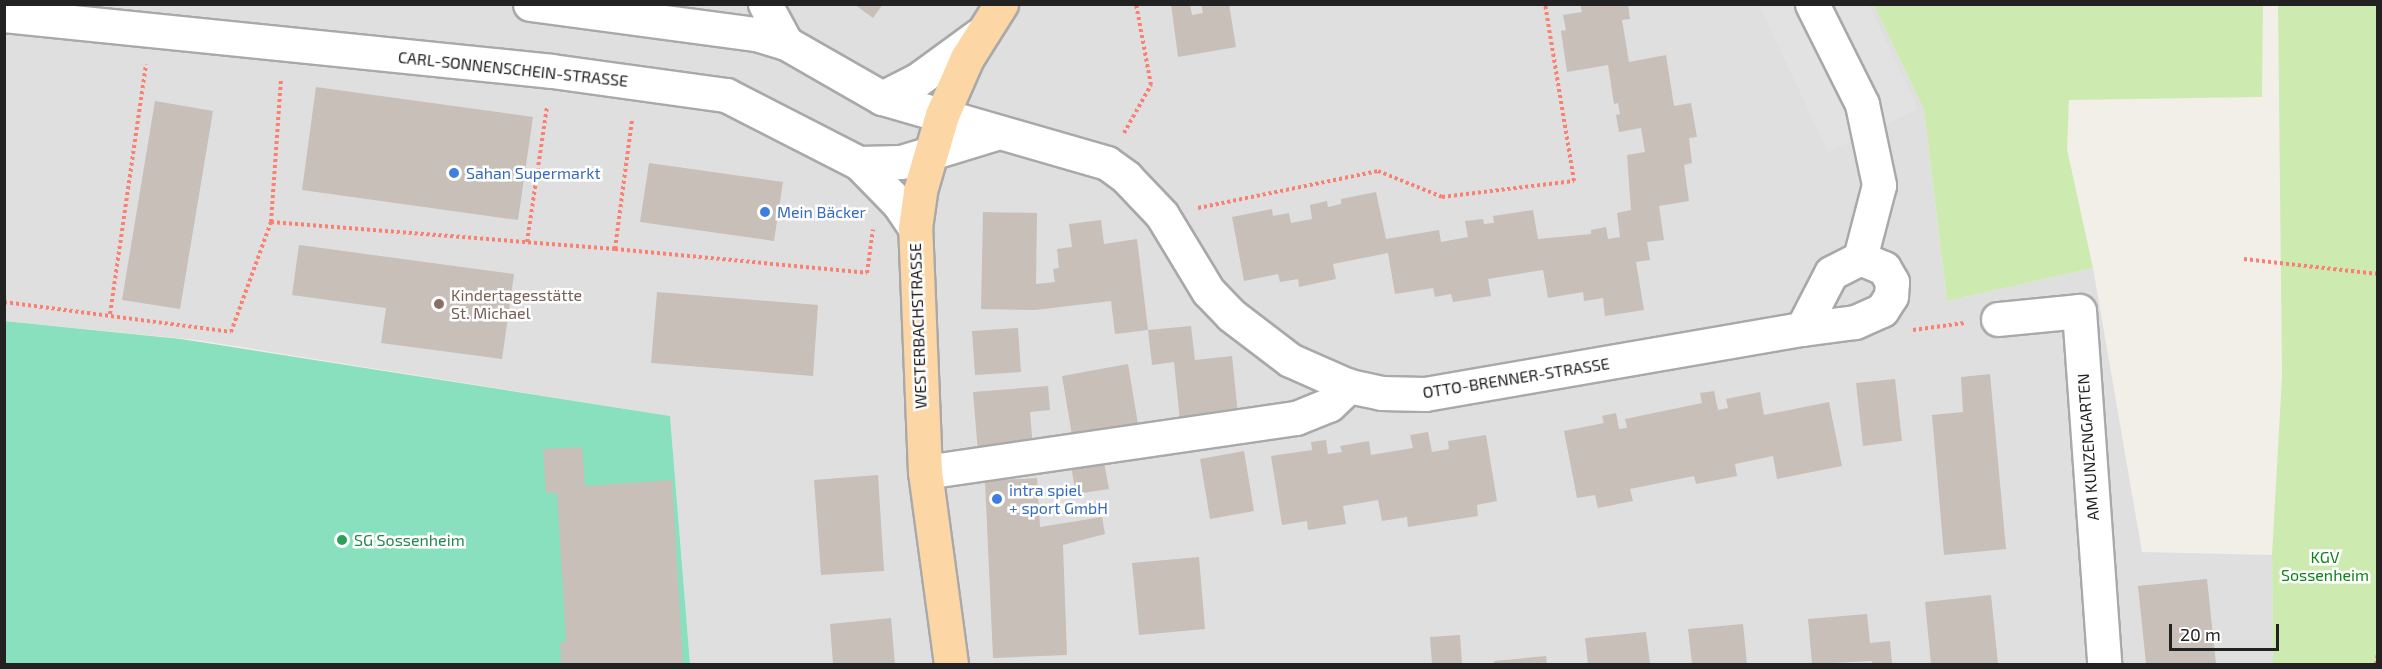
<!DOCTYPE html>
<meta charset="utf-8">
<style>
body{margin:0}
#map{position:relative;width:2382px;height:669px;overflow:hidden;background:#f2efe9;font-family:"Exo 2",sans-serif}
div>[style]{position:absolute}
.residential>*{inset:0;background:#e0dfdf}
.grass>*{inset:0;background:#cdebb0}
.pitch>*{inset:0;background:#88e0be}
.parking>*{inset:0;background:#e2e2e2}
.building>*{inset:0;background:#c7bfb8}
.path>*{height:4px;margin-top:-2px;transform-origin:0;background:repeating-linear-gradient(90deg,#fa8072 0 3px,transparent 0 6px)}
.roads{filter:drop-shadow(2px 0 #a9a9a9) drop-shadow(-2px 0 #a9a9a9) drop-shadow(0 2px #a9a9a9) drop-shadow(0 -2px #a9a9a9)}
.minor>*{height:33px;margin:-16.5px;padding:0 16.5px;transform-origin:16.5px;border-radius:16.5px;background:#fff}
.major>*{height:33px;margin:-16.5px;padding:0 16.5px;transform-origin:16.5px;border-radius:16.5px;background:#fcd6a4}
.dots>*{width:16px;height:16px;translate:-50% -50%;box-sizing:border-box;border:3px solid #fff;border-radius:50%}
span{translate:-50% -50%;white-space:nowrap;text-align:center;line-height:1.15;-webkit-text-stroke:5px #fff;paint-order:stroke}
.street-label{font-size:16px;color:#222}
.shop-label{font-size:16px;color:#366cbe}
.left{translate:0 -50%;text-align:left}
.education-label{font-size:16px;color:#785e54}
.leisure-label{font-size:16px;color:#27864d}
.park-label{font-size:16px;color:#0c8416}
.frame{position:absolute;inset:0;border:6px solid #222;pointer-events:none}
.scale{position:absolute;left:2169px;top:624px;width:110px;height:27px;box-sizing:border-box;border:3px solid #222;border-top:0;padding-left:8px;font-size:18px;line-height:21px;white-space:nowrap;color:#222;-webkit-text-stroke:4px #fff;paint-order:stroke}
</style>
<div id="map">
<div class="residential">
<i style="clip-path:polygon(4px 5px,1874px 5px,1924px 110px,1947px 301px,2093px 268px,2142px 552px,2272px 555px,2273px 664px,690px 664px,670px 416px,197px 340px,5px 321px)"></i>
</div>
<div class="grass">
<i style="clip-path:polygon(1874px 5px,2263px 5px,2262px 97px,2069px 100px,2067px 149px,2093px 268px,1947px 301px,1924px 110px)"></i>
<i style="clip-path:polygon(2278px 5px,2377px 5px,2377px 664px,2273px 664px,2272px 555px,2282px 376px)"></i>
</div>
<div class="pitch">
<i style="clip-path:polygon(4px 321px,181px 339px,670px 416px,690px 664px,5px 664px)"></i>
</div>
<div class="parking">
<i style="clip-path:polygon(1759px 5px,1869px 5px,1918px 109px,1828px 152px)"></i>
</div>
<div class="building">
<i style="clip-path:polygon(854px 4px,883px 4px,873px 18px)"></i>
<i style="clip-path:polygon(1171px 4px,1190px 4px,1192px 15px,1203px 13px,1201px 4px,1229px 4px,1236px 47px,1178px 57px)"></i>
<i style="clip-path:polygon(1580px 4px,1628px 4px,1630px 19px,1622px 20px,1629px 62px,1666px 55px,1674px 106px,1691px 103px,1697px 137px,1689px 138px,1692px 163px,1684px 165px,1689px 201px,1659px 206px,1664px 240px,1647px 242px,1650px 260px,1636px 262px,1644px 310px,1605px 316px,1603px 298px,1584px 301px,1583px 292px,1548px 298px,1543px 270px,1488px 279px,1491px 296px,1453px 302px,1451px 294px,1435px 297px,1433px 288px,1395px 294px,1388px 253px,1333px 264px,1336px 279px,1299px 287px,1298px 279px,1280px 282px,1278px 274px,1244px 281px,1232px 217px,1272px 209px,1273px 216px,1289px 213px,1291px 223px,1312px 219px,1310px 205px,1327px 201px,1328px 207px,1341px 204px,1341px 199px,1376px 192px,1386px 239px,1439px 230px,1441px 242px,1468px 237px,1465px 221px,1483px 219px,1484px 224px,1494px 223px,1493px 216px,1533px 210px,1538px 239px,1591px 234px,1591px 230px,1606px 227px,1608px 239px,1620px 237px,1617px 213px,1631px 210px,1627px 155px,1645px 152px,1641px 128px,1619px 132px,1616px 115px,1620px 114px,1618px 103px,1614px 104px,1608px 65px,1567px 72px,1561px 31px,1566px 30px,1563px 15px,1582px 12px)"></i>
<i style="clip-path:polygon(316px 87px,533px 117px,518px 220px,302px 190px)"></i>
<i style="clip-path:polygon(155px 101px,213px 111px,180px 309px,122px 300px)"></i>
<i style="clip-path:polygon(649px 163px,783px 182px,774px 241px,640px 222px)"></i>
<i style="clip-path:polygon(983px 212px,1037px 213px,1036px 284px,1055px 282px,1053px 269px,1059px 268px,1057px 249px,1072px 247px,1069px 224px,1101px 220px,1104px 244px,1137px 239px,1148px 330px,1191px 326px,1195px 360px,1232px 356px,1238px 414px,1180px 421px,1174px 362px,1152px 365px,1148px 330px,1115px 334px,1111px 301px,1035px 310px,981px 309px)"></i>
<i style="clip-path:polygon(299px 245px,514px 274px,502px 359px,381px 343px,386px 308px,292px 295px)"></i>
<i style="clip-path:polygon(657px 292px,818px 305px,813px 376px,651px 363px)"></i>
<i style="clip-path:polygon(1018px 328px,1021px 372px,975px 375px,972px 331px)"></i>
<i style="clip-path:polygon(1128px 364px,1139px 430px,1073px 441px,1062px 376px)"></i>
<i style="clip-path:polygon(1990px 374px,2006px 549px,1944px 555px,1932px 415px,1963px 412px,1961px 377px)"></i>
<i style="clip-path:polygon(1895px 379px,1902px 441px,1863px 446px,1856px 383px)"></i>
<i style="clip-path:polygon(1048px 386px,1050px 410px,1030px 412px,1033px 448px,978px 453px,973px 392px)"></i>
<i style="clip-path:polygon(1714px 391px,1718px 410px,1728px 408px,1726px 399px,1760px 392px,1764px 415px,1829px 402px,1842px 466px,1777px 479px,1773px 456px,1735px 464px,1737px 476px,1696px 484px,1694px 476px,1630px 489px,1633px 501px,1598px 508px,1595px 495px,1577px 498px,1564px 431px,1604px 423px,1602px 416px,1616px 413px,1619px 429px,1627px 428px,1625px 419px,1702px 403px,1700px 393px)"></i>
<i style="clip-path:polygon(1428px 432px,1432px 452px,1449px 449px,1448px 441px,1486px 435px,1497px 501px,1477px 505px,1478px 516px,1408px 527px,1407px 517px,1382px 521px,1378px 500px,1343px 506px,1346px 524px,1308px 530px,1307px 521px,1282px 525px,1271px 456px,1312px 450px,1311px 442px,1326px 440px,1328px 454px,1342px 452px,1340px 446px,1369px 441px,1371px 455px,1413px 448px,1410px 435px)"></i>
<i style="clip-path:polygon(582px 447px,585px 486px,672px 480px,683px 664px,561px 664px,560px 642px,566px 642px,557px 493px,546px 493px,543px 449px)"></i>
<i style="clip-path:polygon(1244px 451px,1254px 511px,1210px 519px,1200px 459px)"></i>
<i style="clip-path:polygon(1104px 462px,1109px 489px,1076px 494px,1071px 467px)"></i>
<i style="clip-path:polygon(878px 475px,884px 571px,821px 575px,814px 480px)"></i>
<i style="clip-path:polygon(1037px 478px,1040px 527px,1102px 517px,1105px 534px,1063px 545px,1067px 655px,993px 658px,985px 481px)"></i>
<i style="clip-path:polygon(1199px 557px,1205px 629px,1139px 635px,1132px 563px)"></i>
<i style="clip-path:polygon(2207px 579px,2216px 664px,2146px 664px,2138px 586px)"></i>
<i style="clip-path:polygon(1991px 595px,1998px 664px,1931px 664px,1925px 602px)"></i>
<i style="clip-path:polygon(1867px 614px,1870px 643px,1890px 641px,1892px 664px,1872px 664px,1872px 661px,1812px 664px,1808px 619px)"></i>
<i style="clip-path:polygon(891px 618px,895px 664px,833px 664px,830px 624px)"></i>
<i style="clip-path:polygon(1743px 624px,1747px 664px,1692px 664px,1688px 629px)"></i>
<i style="clip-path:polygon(1646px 632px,1650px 664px,1588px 664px,1585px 638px)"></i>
<i style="clip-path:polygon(1460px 635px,1462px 664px,1432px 664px,1430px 637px)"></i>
<i style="clip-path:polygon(1546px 656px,1547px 664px,1494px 664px,1494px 661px)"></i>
</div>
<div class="path">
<i style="left:1124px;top:133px;width:55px;rotate:-60.6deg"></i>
<i style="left:1151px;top:85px;width:82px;rotate:-100.5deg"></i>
<i style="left:1198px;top:208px;width:184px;rotate:-11.6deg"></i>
<i style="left:1378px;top:171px;width:69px;rotate:22.1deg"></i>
<i style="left:1442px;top:197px;width:133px;rotate:-6.9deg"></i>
<i style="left:1574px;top:181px;width:179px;rotate:-99.3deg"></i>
<i style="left:271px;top:222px;width:143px;rotate:-86deg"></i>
<i style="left:527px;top:242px;width:137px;rotate:-81.6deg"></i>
<i style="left:615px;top:249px;width:131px;rotate:-82.5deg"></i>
<i style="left:2244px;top:259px;width:135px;rotate:6.4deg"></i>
<i style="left:4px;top:302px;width:229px;rotate:7.5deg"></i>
<i style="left:231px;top:332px;width:117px;rotate:-70deg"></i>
<i style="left:271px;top:222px;width:345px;rotate:4.5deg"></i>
<i style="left:615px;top:249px;width:253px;rotate:5.4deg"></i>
<i style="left:867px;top:273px;width:44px;rotate:-82.2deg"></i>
<i style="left:110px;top:314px;width:252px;rotate:-81.8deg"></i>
<i style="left:1913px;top:330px;width:52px;rotate:-7.7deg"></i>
<i style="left:2376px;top:664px;width:10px;rotate:-79deg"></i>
</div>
<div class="roads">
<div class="minor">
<i style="left:530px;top:4px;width:228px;rotate:7.6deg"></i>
<i style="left:756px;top:34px;width:31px;rotate:17deg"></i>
<i style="left:786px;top:43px;width:111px;rotate:29.8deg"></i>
<i style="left:882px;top:98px;width:38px;rotate:-27deg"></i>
<i style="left:916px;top:81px;width:78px;rotate:-36.1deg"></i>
<i style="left:765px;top:4px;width:44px;rotate:61.7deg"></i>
<i style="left:1812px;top:4px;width:112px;rotate:63.4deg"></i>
<i style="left:1862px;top:104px;width:83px;rotate:78.1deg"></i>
<i style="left:1879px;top:185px;width:75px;rotate:104.6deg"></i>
<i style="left:4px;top:15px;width:551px;rotate:5.83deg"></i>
<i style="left:552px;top:71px;width:176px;rotate:7.9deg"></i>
<i style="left:726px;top:95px;width:149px;rotate:27.1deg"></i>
<i style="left:859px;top:163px;width:57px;rotate:45.7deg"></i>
<i style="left:899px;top:204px;width:29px;rotate:56deg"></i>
<i style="left:882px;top:98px;width:234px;rotate:16.1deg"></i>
<i style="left:1107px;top:163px;width:24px;rotate:36deg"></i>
<i style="left:1126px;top:177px;width:52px;rotate:46.5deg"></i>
<i style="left:1162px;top:215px;width:89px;rotate:58.8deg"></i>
<i style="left:1208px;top:291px;width:33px;rotate:46deg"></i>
<i style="left:1231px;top:315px;width:74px;rotate:37.3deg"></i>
<i style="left:1290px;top:360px;width:64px;rotate:23.8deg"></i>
<i style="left:1349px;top:386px;width:33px;rotate:12deg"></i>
<i style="left:1381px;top:393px;width:44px;rotate:1.3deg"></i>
<i style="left:1425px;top:394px;width:383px;rotate:-9.8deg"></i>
<i style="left:859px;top:163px;width:42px;rotate:-1.4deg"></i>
<i style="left:901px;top:162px;width:102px;rotate:-17deg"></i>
<i style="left:1860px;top:258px;width:26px;rotate:23deg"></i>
<i style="left:1884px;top:268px;width:16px;rotate:60deg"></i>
<i style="left:1892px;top:282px;width:14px;rotate:94deg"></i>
<i style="left:1891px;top:296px;width:17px;rotate:123deg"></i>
<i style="left:1882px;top:310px;width:30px;rotate:156deg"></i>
<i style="left:1855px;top:322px;width:53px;rotate:172.5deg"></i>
<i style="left:1802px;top:329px;width:63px;rotate:-62.6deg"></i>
<i style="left:1831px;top:273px;width:33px;rotate:-27deg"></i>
<i style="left:1998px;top:319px;width:81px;rotate:-5.6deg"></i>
<i style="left:2079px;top:311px;width:354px;rotate:85.9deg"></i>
<i style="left:925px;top:472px;width:375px;rotate:-8.3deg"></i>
<i style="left:1296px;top:418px;width:35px;rotate:-22deg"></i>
<i style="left:1329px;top:405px;width:28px;rotate:-44deg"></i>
</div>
<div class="major">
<i style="left:951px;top:664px;width:194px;rotate:-97.7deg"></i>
<i style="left:925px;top:472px;width:244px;rotate:-92.3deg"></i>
<i style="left:915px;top:228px;width:37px;rotate:-82deg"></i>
<i style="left:920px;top:191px;width:79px;rotate:-73.9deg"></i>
<i style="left:942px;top:115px;width:62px;rotate:-66.3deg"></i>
<i style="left:967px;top:58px;width:64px;rotate:-57.8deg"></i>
</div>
</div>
<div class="dots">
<i style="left:454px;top:173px;background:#3f7fe0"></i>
<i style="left:765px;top:212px;background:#3f7fe0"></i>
<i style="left:439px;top:304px;background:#8d6e63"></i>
<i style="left:997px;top:499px;background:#3f7fe0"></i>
<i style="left:342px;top:540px;background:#2e9e5b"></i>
</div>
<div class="street-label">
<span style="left:513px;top:69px;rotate:6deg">CARL-SONNENSCHEIN-STRASSE</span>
<span style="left:918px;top:326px;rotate:-92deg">WESTERBACHSTRASSE</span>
<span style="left:1516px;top:378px;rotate:-9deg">OTTO-BRENNER-STRASSE</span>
<span style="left:2088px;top:447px;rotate:-94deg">AM KUNZENGARTEN</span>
</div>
<div class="shop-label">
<span class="left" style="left:466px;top:173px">Sahan Supermarkt</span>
<span class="left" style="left:777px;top:212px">Mein Bäcker</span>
<span class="left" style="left:1009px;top:499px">intra spiel<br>+ sport GmbH</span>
</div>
<div class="education-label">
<span class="left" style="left:451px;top:304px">Kindertagesstätte<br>St. Michael</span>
</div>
<div class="leisure-label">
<span class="left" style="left:354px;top:540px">SG Sossenheim</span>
</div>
<div class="park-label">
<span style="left:2325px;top:566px">KGV<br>Sossenheim</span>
</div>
<div class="frame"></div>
<div class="scale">20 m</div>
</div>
